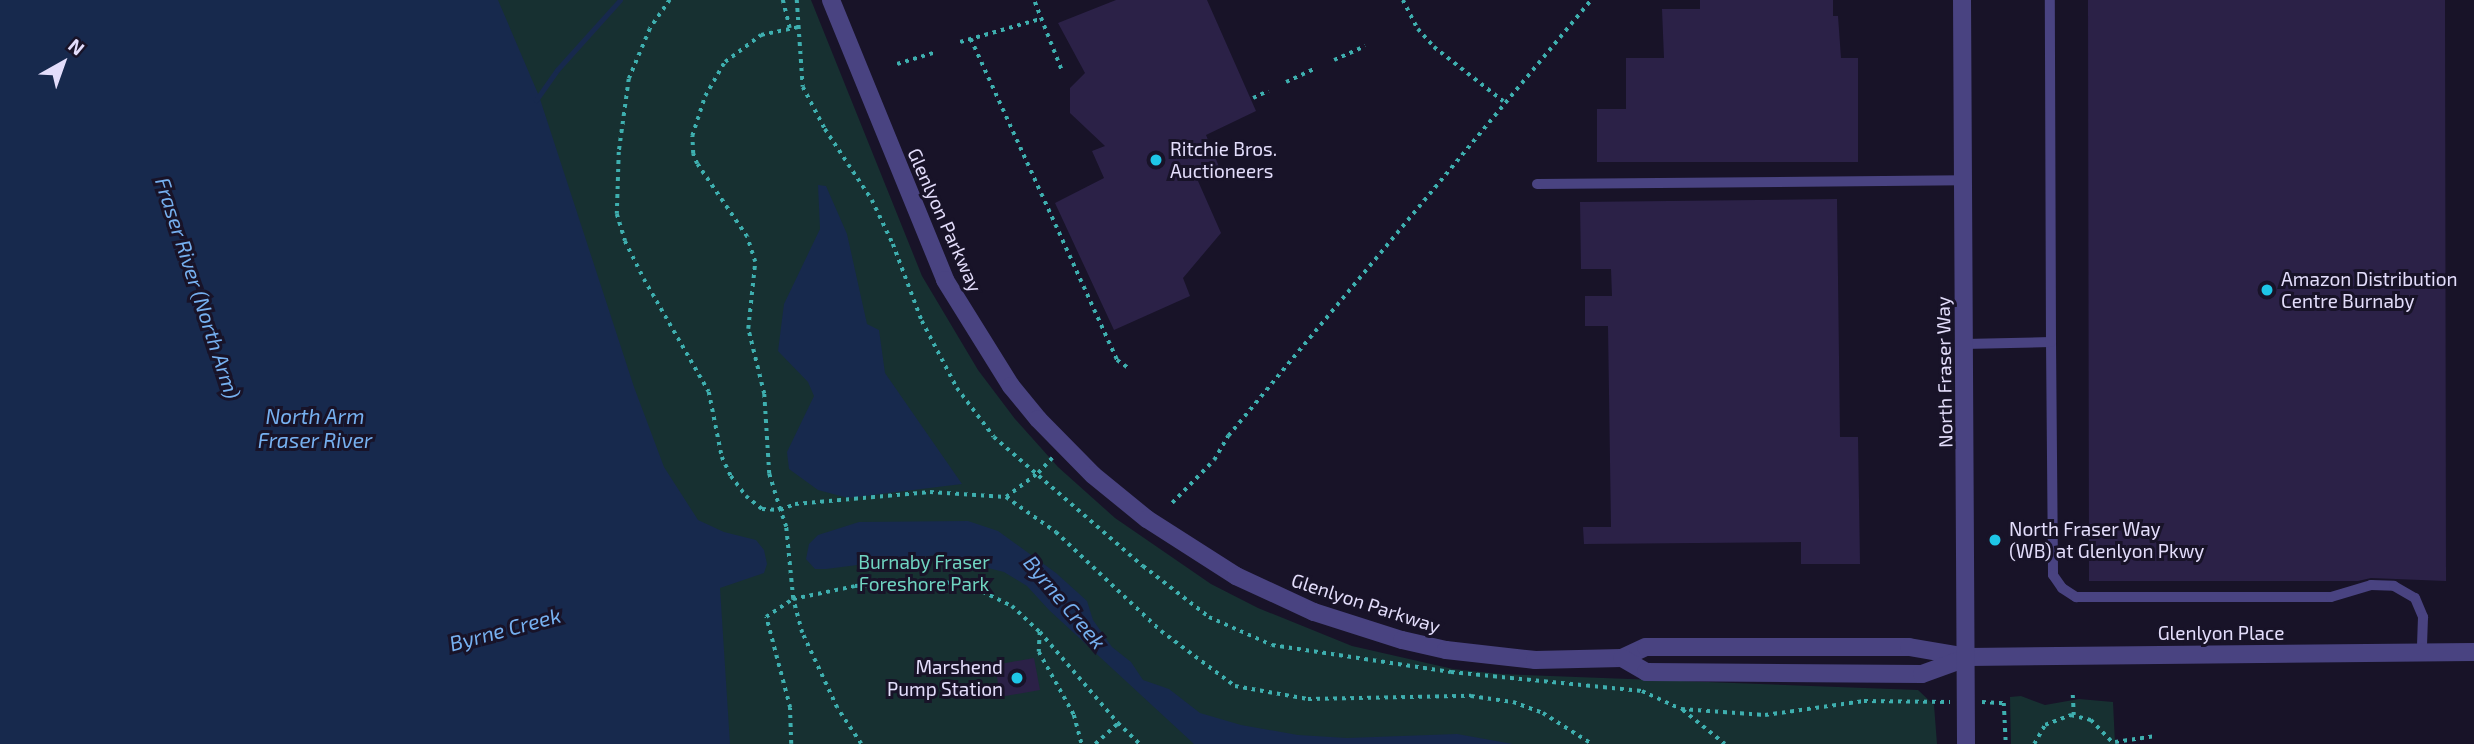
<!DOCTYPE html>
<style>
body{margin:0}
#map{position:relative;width:2474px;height:744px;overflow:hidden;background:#181328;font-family:"Exo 2",sans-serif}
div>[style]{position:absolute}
.green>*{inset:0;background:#173031}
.water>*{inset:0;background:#17294d}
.stream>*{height:5px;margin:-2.5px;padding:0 2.5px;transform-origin:2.5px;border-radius:2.5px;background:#17294d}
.building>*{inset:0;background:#2b2147}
.path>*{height:3.5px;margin-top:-1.75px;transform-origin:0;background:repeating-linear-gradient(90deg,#3eafaf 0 3.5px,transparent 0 8.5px)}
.service>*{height:10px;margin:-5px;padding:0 5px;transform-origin:5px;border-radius:5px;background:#494381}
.minor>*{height:18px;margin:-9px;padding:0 9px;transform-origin:9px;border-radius:9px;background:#494381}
.tertiary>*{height:18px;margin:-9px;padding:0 9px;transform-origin:9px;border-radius:9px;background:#494381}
.dots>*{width:19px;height:19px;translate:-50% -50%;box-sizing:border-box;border:4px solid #181328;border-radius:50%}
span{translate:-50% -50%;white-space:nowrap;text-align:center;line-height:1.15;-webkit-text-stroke:6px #181328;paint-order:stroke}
.poi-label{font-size:19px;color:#e3ddfb}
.left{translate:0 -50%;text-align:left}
.right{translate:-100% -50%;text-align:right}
.street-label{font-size:19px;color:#e3ddfb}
.park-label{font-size:19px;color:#70d5c2}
.water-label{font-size:21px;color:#76b0f0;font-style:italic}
.north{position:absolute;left:28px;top:28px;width:70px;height:70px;-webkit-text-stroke:5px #181328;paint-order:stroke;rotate:40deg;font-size:19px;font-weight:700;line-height:28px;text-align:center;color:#e3ddfb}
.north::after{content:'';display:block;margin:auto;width:24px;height:32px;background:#e3ddfb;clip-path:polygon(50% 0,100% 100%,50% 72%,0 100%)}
</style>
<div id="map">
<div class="green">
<i style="clip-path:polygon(433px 0,811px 0,922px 276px,978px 370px,1015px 419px,1058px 467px,1115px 518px,1211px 584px,1258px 608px,1352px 646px,1453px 669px,1500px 674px,1918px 690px,1934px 705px,1937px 744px,670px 744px,679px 563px)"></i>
<i style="clip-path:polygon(2021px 696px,2045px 705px,2079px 699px,2113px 702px,2115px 744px,2011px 744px,2010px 697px)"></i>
</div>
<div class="water">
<i style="clip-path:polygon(0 0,498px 0,539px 96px,634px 387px,664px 467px,698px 520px,724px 532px,756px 540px,764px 550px,767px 564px,764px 573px,720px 588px,730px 744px,0 744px)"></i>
<i style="clip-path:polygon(818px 185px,826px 186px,847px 234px,867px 324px,879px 330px,885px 373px,962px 484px,848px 498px,818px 490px,789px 469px,787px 452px,814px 396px,808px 382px,778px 351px,784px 304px,820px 229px)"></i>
<i style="clip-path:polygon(968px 521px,998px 531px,1056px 573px,1087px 601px,1093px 620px,1112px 647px,1131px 662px,1143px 680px,1169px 689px,1200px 713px,1241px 725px,1298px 735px,1347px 738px,1457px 734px,1513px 744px,1194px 744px,1049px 610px,1027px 586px,1004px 572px,936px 555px,826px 569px,815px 569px,806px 559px,809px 544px,818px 535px,859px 522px)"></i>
</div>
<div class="stream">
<i style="left:536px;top:100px;width:37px;rotate:-55deg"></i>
<i style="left:557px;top:70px;width:94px;rotate:-48deg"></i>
</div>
<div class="building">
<i style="clip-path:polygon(1116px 0,1207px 0,1256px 111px,1206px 135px,1220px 169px,1198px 181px,1221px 233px,1183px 278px,1190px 296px,1114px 330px,1055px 203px,1104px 178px,1092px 151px,1105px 146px,1070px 113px,1070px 88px,1085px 73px,1058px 23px)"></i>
<i style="clip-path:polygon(1700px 0,1833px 0,1833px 16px,1838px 16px,1841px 58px,1858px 58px,1858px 162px,1597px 162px,1597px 109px,1626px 109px,1626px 58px,1664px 58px,1662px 9px,1700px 9px)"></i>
<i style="clip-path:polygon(2088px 0,2445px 0,2446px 581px,2371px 578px,2358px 581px,2089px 581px)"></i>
<i style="clip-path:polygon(1837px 199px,1840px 437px,1858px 437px,1860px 564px,1801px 564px,1801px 542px,1584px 544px,1583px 527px,1611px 527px,1608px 326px,1585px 326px,1585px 296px,1612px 296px,1611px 269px,1581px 269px,1580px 202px)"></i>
<i style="clip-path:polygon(1034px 658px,1040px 690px,1000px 697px,995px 665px)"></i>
</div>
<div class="path">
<i style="left:670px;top:0;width:35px;rotate:125deg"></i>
<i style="left:650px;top:29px;width:54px;rotate:112.8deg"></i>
<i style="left:629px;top:79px;width:74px;rotate:97.8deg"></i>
<i style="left:619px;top:152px;width:62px;rotate:91.8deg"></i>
<i style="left:617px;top:214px;width:28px;rotate:73deg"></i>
<i style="left:625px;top:241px;width:42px;rotate:63.4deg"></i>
<i style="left:644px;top:279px;width:130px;rotate:60.1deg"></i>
<i style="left:709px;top:392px;width:66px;rotate:78.7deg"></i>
<i style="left:722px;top:457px;width:21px;rotate:65deg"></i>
<i style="left:731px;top:476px;width:25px;rotate:53deg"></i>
<i style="left:746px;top:496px;width:21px;rotate:39deg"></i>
<i style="left:762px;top:509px;width:18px;rotate:3deg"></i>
<i style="left:780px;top:510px;width:38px;rotate:-107deg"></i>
<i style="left:769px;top:474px;width:80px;rotate:-93.6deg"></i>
<i style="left:764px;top:394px;width:67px;rotate:-103.8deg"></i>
<i style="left:748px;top:329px;width:67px;rotate:-84deg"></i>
<i style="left:755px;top:262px;width:26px;rotate:-108deg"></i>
<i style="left:747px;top:237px;width:88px;rotate:-124.4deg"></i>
<i style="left:697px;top:164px;width:11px;rotate:-112deg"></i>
<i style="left:693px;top:154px;width:18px;rotate:-93deg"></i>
<i style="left:692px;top:136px;width:42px;rotate:-72deg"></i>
<i style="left:705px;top:96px;width:39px;rotate:-60deg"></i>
<i style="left:725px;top:62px;width:45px;rotate:-36.9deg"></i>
<i style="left:761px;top:35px;width:38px;rotate:-12deg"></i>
<i style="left:783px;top:0;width:29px;rotate:76deg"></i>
<i style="left:797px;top:0;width:87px;rotate:86.1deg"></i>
<i style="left:803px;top:87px;width:47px;rotate:62.4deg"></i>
<i style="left:825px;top:129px;width:85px;rotate:56.5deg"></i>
<i style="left:872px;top:200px;width:49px;rotate:64.5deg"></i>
<i style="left:893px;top:244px;width:82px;rotate:69.4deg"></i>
<i style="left:922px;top:321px;width:76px;rotate:62.4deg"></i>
<i style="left:957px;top:388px;width:61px;rotate:52.9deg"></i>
<i style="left:994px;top:437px;width:197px;rotate:40.9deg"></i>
<i style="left:1143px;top:566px;width:83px;rotate:37.7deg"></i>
<i style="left:1209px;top:617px;width:69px;rotate:24deg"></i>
<i style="left:1272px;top:645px;width:181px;rotate:8.6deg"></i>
<i style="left:1451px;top:672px;width:192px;rotate:5.7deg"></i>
<i style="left:1642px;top:691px;width:43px;rotate:24.8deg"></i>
<i style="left:1681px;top:709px;width:84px;rotate:4.1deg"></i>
<i style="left:1765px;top:715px;width:100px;rotate:-8deg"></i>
<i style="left:1864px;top:701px;width:86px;rotate:0.7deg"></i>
<i style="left:1403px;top:0;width:33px;rotate:63deg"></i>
<i style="left:1418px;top:29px;width:24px;rotate:48deg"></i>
<i style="left:1434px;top:47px;width:88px;rotate:38deg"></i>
<i style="left:1035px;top:2px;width:76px;rotate:68.5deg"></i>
<i style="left:971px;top:39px;width:353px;rotate:65.5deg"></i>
<i style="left:1117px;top:360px;width:16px;rotate:35deg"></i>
<i style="left:960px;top:42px;width:83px;rotate:-16deg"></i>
<i style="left:1334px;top:60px;width:34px;rotate:-24deg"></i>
<i style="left:897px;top:64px;width:38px;rotate:-17deg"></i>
<i style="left:1286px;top:82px;width:31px;rotate:-25deg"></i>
<i style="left:1253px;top:98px;width:17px;rotate:-25deg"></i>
<i style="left:1006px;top:497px;width:61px;rotate:35deg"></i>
<i style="left:1056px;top:532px;width:144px;rotate:43.3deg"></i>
<i style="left:1161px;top:631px;width:92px;rotate:36.6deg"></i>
<i style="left:1235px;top:686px;width:74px;rotate:10.1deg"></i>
<i style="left:1308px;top:699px;width:163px;rotate:-1.1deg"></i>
<i style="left:1471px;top:696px;width:42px;rotate:8.1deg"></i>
<i style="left:1513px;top:702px;width:32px;rotate:20deg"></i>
<i style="left:1543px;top:713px;width:58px;rotate:32.3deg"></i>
<i style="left:1172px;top:503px;width:60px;rotate:-45.7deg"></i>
<i style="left:1214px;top:460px;width:28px;rotate:-60deg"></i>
<i style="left:1228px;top:436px;width:567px;rotate:-50.22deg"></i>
<i style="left:1040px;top:632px;width:20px;rotate:93deg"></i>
<i style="left:1039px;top:652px;width:72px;rotate:60.9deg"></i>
<i style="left:1074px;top:715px;width:30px;rotate:75deg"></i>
<i style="left:2073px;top:695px;width:20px;rotate:87deg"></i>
<i style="left:1982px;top:702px;width:22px;rotate:3deg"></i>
<i style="left:2004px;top:703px;width:41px;rotate:87.2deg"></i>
<i style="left:1683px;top:710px;width:54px;rotate:39deg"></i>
<i style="left:2115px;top:742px;width:41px;rotate:-8.3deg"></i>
<i style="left:791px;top:744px;width:36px;rotate:-92deg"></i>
<i style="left:790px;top:708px;width:94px;rotate:-104.8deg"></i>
<i style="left:766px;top:617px;width:32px;rotate:-34deg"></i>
<i style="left:793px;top:599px;width:63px;rotate:-11.8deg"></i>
<i style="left:855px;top:586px;width:74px;rotate:-3.9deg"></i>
<i style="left:929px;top:581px;width:38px;rotate:5deg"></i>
<i style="left:967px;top:584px;width:50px;rotate:26.1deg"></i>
<i style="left:1012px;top:606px;width:38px;rotate:43deg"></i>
<i style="left:1040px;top:632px;width:120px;rotate:49.4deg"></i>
<i style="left:1118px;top:723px;width:30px;rotate:44deg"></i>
<i style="left:861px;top:744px;width:43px;rotate:-123.7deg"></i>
<i style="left:837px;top:708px;width:83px;rotate:-115deg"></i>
<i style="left:802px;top:633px;width:35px;rotate:-105deg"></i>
<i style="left:793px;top:599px;width:72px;rotate:-95.6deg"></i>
<i style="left:786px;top:527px;width:18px;rotate:-109deg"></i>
<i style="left:780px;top:510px;width:16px;rotate:-22deg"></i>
<i style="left:795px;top:504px;width:136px;rotate:-5.1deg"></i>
<i style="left:930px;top:492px;width:76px;rotate:3.8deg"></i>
<i style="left:1006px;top:497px;width:40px;rotate:-37deg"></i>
<i style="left:1038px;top:473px;width:21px;rotate:-47deg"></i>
<i style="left:1095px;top:744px;width:31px;rotate:-42deg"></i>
<i style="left:2034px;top:744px;width:22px;rotate:-60deg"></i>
<i style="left:2045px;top:725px;width:28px;rotate:-21deg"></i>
<i style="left:2071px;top:715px;width:21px;rotate:14deg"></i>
<i style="left:2091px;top:720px;width:33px;rotate:46deg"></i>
</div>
<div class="service">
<i style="left:1537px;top:184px;width:426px;rotate:-0.5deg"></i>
<i style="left:2051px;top:342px;width:233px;rotate:89.5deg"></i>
<i style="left:2053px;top:575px;width:16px;rotate:55deg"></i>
<i style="left:2062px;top:588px;width:17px;rotate:33deg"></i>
<i style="left:2076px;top:597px;width:255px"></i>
<i style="left:2331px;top:597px;width:42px;rotate:-16.7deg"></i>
<i style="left:2371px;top:585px;width:23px;rotate:2deg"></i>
<i style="left:2394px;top:586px;width:24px;rotate:30deg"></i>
<i style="left:2415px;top:598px;width:21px;rotate:67deg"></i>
<i style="left:2423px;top:617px;width:36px;rotate:92deg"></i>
<i style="left:1964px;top:344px;width:87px;rotate:-1.3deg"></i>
<i style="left:2051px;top:342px;width:342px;rotate:-90.2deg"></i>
</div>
<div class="minor">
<i style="left:831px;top:0;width:302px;rotate:67.8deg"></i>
<i style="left:945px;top:280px;width:125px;rotate:58.1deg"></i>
<i style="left:1011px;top:386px;width:43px;rotate:50.7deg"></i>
<i style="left:1038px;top:419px;width:78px;rotate:45.5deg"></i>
<i style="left:1093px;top:475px;width:70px;rotate:39.2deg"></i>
<i style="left:1147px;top:519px;width:106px;rotate:32.6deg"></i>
<i style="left:1236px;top:576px;width:86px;rotate:24.8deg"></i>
<i style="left:1314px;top:612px;width:92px;rotate:17.7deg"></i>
<i style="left:1402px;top:640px;width:45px;rotate:12.8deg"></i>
<i style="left:1446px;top:650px;width:90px;rotate:6.4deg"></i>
<i style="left:1535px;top:660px;width:87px;rotate:-1.3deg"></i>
<i style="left:1622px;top:658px;width:26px;rotate:-25deg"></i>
<i style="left:1646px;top:647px;width:263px"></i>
<i style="left:1909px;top:647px;width:60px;rotate:9.6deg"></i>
<i style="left:1968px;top:657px;width:506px;rotate:-0.57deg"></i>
<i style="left:1622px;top:658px;width:28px;rotate:30deg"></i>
<i style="left:1646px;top:672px;width:276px;rotate:0.4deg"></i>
<i style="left:1922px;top:674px;width:47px;rotate:-20deg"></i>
</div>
<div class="tertiary">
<i style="left:1962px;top:0;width:744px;rotate:89.69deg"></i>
</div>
<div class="dots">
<i style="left:1156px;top:160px;background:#1ec6e7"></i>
<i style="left:2267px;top:290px;background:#1ec6e7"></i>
<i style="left:1995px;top:540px;background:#1ec6e7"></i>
<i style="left:1017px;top:678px;background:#1ec6e7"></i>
</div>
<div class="poi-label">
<span class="left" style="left:1170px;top:160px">Ritchie Bros.<br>Auctioneers</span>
<span class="left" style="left:2281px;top:290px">Amazon Distribution<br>Centre Burnaby</span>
<span class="left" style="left:2009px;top:540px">North Fraser Way<br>(WB) at Glenlyon Pkwy</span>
<span class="right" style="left:1003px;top:678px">Marshend<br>Pump Station</span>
</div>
<div class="street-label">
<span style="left:945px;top:220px;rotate:66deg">Glenlyon Parkway</span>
<span style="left:1944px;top:372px;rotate:-91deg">North Fraser Way</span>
<span style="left:1366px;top:603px;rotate:18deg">Glenlyon Parkway</span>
<span style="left:2221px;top:633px">Glenlyon Place</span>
</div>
<div class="park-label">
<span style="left:924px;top:573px">Burnaby Fraser<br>Foreshore Park</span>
</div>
<div class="water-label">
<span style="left:198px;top:288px;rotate:72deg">Fraser River (North Arm)</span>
<span style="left:315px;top:428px">North Arm<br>Fraser River</span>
<span style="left:1065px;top:602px;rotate:50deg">Byrne Creek</span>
<span style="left:505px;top:629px;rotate:-15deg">Byrne Creek</span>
</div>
<div class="north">N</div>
</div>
